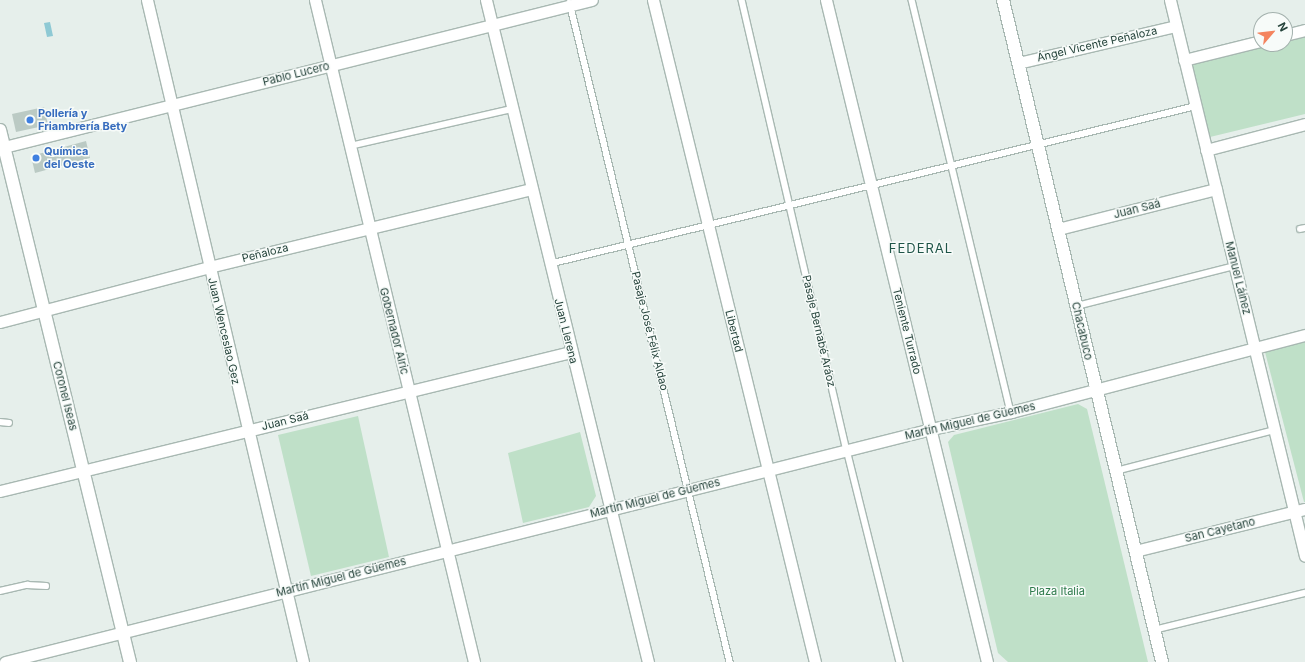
<!DOCTYPE html>
<meta charset="utf-8">
<style>
body{margin:0}
#map{position:relative;width:1305px;height:662px;overflow:hidden;background:#e6efeb;font-family:Inter,sans-serif}
div>[style]{position:absolute}
.green>*{inset:0;background:#bfe0c8}
.water>*{inset:0;background:#8ec9d4}
.building>*{inset:0;background:#bbcac4}
.roads{filter:drop-shadow(1px 0 #a8b8b2) drop-shadow(-1px 0 #a8b8b2) drop-shadow(0 1px #a8b8b2) drop-shadow(0 -1px #a8b8b2)}
.service>*{height:5.5px;margin:-2.75px;padding:0 2.75px;transform-origin:2.75px;border-radius:2.75px;background:#fff}
.minor>*{height:11px;margin:-5.5px;padding:0 5.5px;transform-origin:5.5px;border-radius:5.5px;background:#fff}
.tertiary>*{height:12px;margin:-6px;padding:0 6px;transform-origin:6px;border-radius:6px;background:#fff}
.secondary>*{height:12px;margin:-6px;padding:0 6px;transform-origin:6px;border-radius:6px;background:#fff}
.dots>*{width:11px;height:11px;translate:-50% -50%;box-sizing:border-box;border:2px solid #f7fbf9;border-radius:50%}
span{translate:-50% -50%;white-space:nowrap;text-align:center;line-height:1.15;-webkit-text-stroke:3px #f7fbf9;paint-order:stroke}
.street-label{font-size:11px;color:#24423a}
.shop-label{font-size:11px;color:#366cbe;font-weight:700}
.left{translate:0 -50%;text-align:left}
.park-label{font-size:11px;color:#2d7a4b}
.quarter-label{font-size:13px;color:#1f5548;letter-spacing:1px}
.north{position:absolute;left:1253px;top:12px;width:40px;height:40px;box-sizing:border-box;background:#f7fbf9;border:1px solid #a3b1ad;border-radius:50%;rotate:62deg;font-size:11px;font-weight:700;line-height:16px;text-align:center;color:#24423a}
.north::after{content:'';display:block;margin:auto;width:14px;height:18px;background:#f4845f;clip-path:polygon(50% 0,100% 100%,50% 72%,0 100%)}
</style>
<div id="map">
<div class="green">
<i style="clip-path:polygon(1305px 36px,1305px 114px,1210px 137px,1192px 64px,1274px 44px,1285px 44px,1285px 41px)"></i>
<i style="clip-path:polygon(1305px 342px,1305px 502px,1304px 502px,1265px 352px)"></i>
<i style="clip-path:polygon(1078px 404px,1087px 409px,1148px 662px,1008px 662px,998px 653px,948px 442px,954px 435px)"></i>
<i style="clip-path:polygon(358px 416px,389px 557px,311px 576px,278px 435px)"></i>
<i style="clip-path:polygon(580px 432px,596px 496px,589px 507px,523px 523px,508px 453px)"></i>
</div>
<div class="water">
<i style="clip-path:polygon(50px 22px,53px 36px,47px 37px,44px 23px)"></i>
</div>
<div class="building">
<i style="clip-path:polygon(44px 107px,48px 125px,16px 132px,12px 114px)"></i>
<i style="clip-path:polygon(86px 141px,90px 158px,35px 173px,31px 156px)"></i>
</div>
<div class="roads">
<div class="service">
<i style="left:742px;top:0;width:462px;rotate:76.9deg"></i>
<i style="left:847px;top:450px;width:219px;rotate:76deg"></i>
<i style="left:912px;top:0;width:424px;rotate:76.5deg"></i>
<i style="left:570px;top:3px;width:678px;rotate:76.35deg"></i>
<i style="left:350px;top:146px;width:166px;rotate:-12.9deg"></i>
<i style="left:1300px;top:229px;width:5px;rotate:-11deg"></i>
<i style="left:549px;top:264px;width:666px;rotate:-13.72deg"></i>
<i style="left:1077px;top:306px;width:163px;rotate:-14.2deg"></i>
<i style="left:0;top:422px;width:9px;rotate:6deg"></i>
<i style="left:1116px;top:471px;width:164px;rotate:-14.5deg"></i>
<i style="left:0;top:591px;width:28px;rotate:-13deg"></i>
<i style="left:27px;top:585px;width:19px;rotate:3deg"></i>
<i style="left:1154px;top:630px;width:155px;rotate:-13.8deg"></i>
</div>
<div class="minor">
<i style="left:147px;top:0;width:680px;rotate:76.74deg"></i>
<i style="left:315px;top:0;width:681px;rotate:76.49deg"></i>
<i style="left:486px;top:0;width:682px;rotate:76.25deg"></i>
<i style="left:653px;top:0;width:682px;rotate:76.25deg"></i>
<i style="left:826px;top:0;width:681px;rotate:76.33deg"></i>
<i style="left:1170px;top:0;width:572px;rotate:76.35deg"></i>
<i style="left:1285px;top:35px;width:21px;rotate:-14deg"></i>
<i style="left:1184px;top:60px;width:79px;rotate:-13.9deg"></i>
<i style="left:1018px;top:63px;width:162px;rotate:-13.2deg"></i>
<i style="left:0;top:148px;width:610px;rotate:-14.04deg"></i>
<i style="left:1206px;top:150px;width:102px;rotate:-14.7deg"></i>
<i style="left:1058px;top:229px;width:163px;rotate:-14.2deg"></i>
<i style="left:0;top:322px;width:216px;rotate:-14.7deg"></i>
<i style="left:209px;top:267px;width:332px;rotate:-13.6deg"></i>
<i style="left:0;top:491px;width:588px;rotate:-13.68deg"></i>
<i style="left:1135px;top:551px;width:175px;rotate:-13.9deg"></i>
<i style="left:5px;top:662px;width:955px;rotate:-14.12deg"></i>
<i style="left:931px;top:429px;width:82px;rotate:-12deg"></i>
<i style="left:1011px;top:412px;width:304px;rotate:-14.7deg"></i>
</div>
<div class="tertiary">
<i style="left:0;top:130px;width:548px;rotate:76.27deg"></i>
</div>
<div class="secondary">
<i style="left:1003px;top:0;width:681px;rotate:76.49deg"></i>
</div>
</div>
<div class="dots">
<i style="left:30px;top:120px;background:#3f7fe0"></i>
<i style="left:36px;top:158px;background:#3f7fe0"></i>
</div>
<div class="street-label">
<span style="left:1097px;top:44px;rotate:-13deg">Ángel Vicente Peñaloza</span>
<span style="left:296px;top:74px;rotate:-14deg">Pablo Lucero</span>
<span style="left:1137px;top:209px;rotate:-14deg">Juan Saá</span>
<span style="left:265px;top:253px;rotate:-14deg">Peñaloza</span>
<span style="left:1238px;top:278px;rotate:76deg">Manuel Láinez</span>
<span style="left:224px;top:331px;rotate:77deg">Juan Wenceslao Gez</span>
<span style="left:394px;top:331px;rotate:76deg">Gobernador Alric</span>
<span style="left:566px;top:331px;rotate:76deg">Juan Llerena</span>
<span style="left:650px;top:331px;rotate:76deg">Pasaje José Félix Aldao</span>
<span style="left:734px;top:331px;rotate:76deg">Libertad</span>
<span style="left:819px;top:331px;rotate:77deg">Pasaje Bernabé Aráoz</span>
<span style="left:907px;top:331px;rotate:76deg">Teniente Turrado</span>
<span style="left:1082px;top:331px;rotate:77deg">Chacabuco</span>
<span style="left:65px;top:396px;rotate:76deg">Coronel Iseas</span>
<span style="left:285px;top:421px;rotate:-14deg">Juan Saá</span>
<span style="left:970px;top:421px;rotate:-13deg">Martín Miguel de Güemes</span>
<span style="left:655px;top:498px;rotate:-14deg">Martín Miguel de Güemes</span>
<span style="left:1220px;top:530px;rotate:-14deg">San Cayetano</span>
<span style="left:341px;top:577px;rotate:-14deg">Martín Miguel de Güemes</span>
</div>
<div class="shop-label">
<span class="left" style="left:38px;top:120px">Pollería y<br>Friambrería Bety</span>
<span class="left" style="left:44px;top:158px">Química<br>del Oeste</span>
</div>
<div class="park-label">
<span style="left:1057px;top:591px">Plaza Italia</span>
</div>
<div class="quarter-label">
<span style="left:921px;top:248px">FEDERAL</span>
</div>
<div class="north">N</div>
</div>
